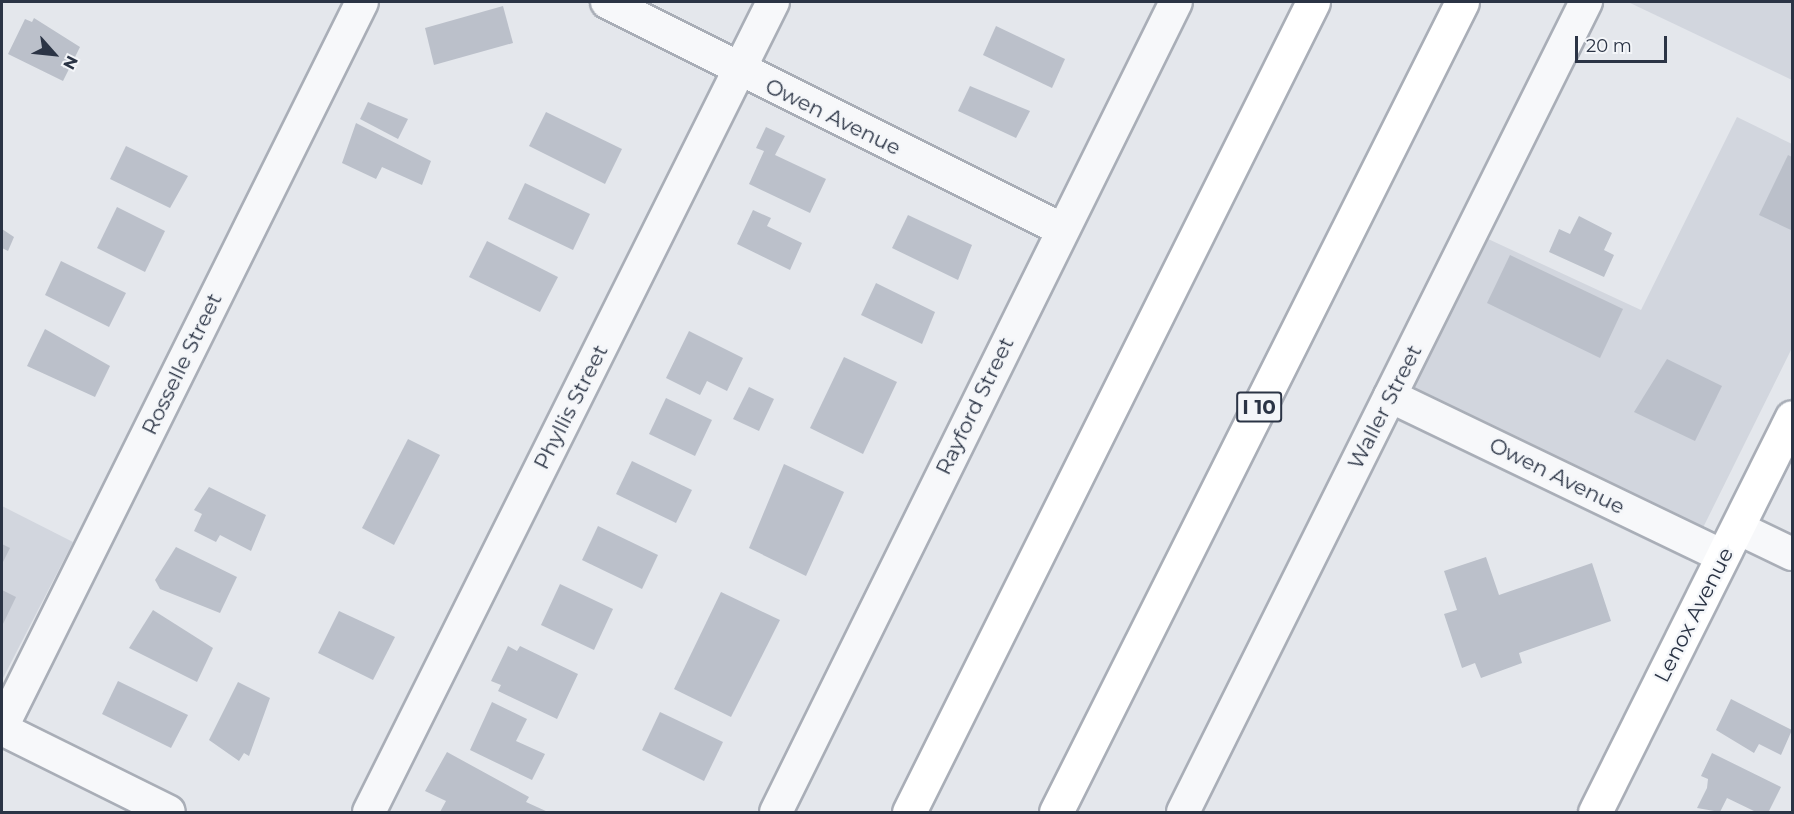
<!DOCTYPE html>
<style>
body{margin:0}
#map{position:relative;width:1794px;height:814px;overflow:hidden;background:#e4e7ec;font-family:Montserrat,sans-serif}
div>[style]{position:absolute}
.built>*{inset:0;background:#d2d6de}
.building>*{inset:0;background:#bbc0ca}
.roads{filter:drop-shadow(2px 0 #a9aeb7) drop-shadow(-2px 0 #a9aeb7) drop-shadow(0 2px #a9aeb7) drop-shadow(0 -2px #a9aeb7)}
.street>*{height:32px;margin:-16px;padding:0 16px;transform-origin:16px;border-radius:16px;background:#f7f8fa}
.secondary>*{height:33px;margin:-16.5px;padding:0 16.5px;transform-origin:16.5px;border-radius:16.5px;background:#fff}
.highway>*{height:33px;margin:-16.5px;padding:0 16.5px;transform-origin:16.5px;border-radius:16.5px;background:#fff}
span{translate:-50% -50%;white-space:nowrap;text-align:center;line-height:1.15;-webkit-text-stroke:4.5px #f4f6f9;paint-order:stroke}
.shield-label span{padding:2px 4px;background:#f4f6f9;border:2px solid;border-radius:4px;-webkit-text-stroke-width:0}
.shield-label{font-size:20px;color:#2b3445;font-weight:700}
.street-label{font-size:21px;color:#2b3445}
.frame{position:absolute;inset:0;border:3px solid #2b3445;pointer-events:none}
.north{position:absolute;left:24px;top:24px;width:60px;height:60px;-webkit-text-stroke:4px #f4f6f9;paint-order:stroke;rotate:117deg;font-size:16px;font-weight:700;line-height:24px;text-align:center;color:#2b3445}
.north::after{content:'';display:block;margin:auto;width:21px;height:27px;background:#2b3445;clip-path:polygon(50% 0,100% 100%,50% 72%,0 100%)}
.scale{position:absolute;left:1575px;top:36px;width:92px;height:27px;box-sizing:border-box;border:3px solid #2b3445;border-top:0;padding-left:8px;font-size:18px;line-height:21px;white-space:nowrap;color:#2b3445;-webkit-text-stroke:4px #f4f6f9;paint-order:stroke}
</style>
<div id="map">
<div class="built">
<i style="clip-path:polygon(1628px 2px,1792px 2px,1792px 80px)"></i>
<i style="clip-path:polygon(1737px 117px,1792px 144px,1792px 348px,1687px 560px,1369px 407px,1458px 225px,1641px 310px)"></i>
<i style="clip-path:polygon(2px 506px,73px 542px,2px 680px)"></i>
</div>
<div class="building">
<i style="clip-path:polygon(503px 6px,513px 43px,434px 65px,425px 28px)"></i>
<i style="clip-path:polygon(34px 18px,80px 47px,63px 81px,8px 54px,25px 19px,32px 22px)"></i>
<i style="clip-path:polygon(996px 26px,1065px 59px,1052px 88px,983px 55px)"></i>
<i style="clip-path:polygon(970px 86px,1030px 111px,1016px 138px,958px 111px)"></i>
<i style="clip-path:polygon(368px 102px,408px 119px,398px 139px,360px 119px)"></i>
<i style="clip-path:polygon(546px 112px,622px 149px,605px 184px,529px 146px)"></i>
<i style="clip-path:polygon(356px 123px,431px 161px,422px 185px,382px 167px,376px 179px,342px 163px)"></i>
<i style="clip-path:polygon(766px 127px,785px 136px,775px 155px,826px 179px,810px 213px,749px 184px,764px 151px,756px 148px)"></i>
<i style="clip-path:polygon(126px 146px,188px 176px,170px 208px,110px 179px)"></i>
<i style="clip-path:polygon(1788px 155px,1792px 157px,1791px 230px,1759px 215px)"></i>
<i style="clip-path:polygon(525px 183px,590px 214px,573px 250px,508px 219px)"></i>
<i style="clip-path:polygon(117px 207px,165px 231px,145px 272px,97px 248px)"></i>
<i style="clip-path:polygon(753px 210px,771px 218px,767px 226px,802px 243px,790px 270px,737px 244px)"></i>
<i style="clip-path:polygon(908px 215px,972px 245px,958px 280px,892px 248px)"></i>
<i style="clip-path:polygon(1579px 216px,1612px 233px,1604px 250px,1614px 255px,1604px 277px,1549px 252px,1559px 229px,1570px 234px)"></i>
<i style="clip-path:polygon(2px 229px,14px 237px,8px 251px,2px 248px)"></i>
<i style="clip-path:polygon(487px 241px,558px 277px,540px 312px,469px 277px)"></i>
<i style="clip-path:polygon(1510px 255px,1623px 309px,1600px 358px,1487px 303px)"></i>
<i style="clip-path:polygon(61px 261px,126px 293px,109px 327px,45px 295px)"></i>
<i style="clip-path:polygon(876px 283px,935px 312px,922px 344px,861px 315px)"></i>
<i style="clip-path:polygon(45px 329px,110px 366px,95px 397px,27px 366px)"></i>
<i style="clip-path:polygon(689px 331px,743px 358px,727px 391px,707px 381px,700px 395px,666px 378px)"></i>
<i style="clip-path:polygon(844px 357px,897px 382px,863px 454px,810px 428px)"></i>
<i style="clip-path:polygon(1667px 359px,1722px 386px,1695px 441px,1634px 412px)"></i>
<i style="clip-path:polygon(749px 387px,774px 399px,759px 431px,733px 419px)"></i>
<i style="clip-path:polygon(666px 398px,712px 420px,695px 456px,649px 434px)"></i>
<i style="clip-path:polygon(408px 439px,440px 455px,394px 545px,362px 528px)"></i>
<i style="clip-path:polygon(632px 461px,692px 490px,676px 523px,616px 494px)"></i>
<i style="clip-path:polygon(784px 464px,844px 492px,806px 576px,749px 548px)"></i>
<i style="clip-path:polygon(209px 487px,266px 515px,251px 551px,220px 535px,216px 542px,194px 531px,202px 514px,194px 510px)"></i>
<i style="clip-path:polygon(598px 526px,658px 555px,642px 589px,582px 560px)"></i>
<i style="clip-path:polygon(2px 544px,10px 548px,2px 564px)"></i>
<i style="clip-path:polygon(176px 547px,237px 577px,220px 613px,160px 589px,155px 580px)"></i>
<i style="clip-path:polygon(1486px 557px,1499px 595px,1592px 563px,1611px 621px,1519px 653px,1522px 663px,1481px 678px,1475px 663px,1462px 668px,1444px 614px,1457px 610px,1444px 571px)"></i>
<i style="clip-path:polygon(560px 584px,613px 609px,594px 650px,541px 625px)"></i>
<i style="clip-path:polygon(2px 590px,16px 597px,2px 626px)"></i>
<i style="clip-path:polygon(721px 592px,780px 620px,731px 717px,674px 689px)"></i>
<i style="clip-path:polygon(153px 610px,213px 648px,197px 682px,129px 648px)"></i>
<i style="clip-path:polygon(339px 611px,395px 637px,373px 680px,318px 653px)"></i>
<i style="clip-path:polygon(508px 646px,517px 651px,520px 646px,578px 674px,557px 719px,498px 691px,501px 685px,491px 681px)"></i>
<i style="clip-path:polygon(118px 681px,188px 715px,171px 748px,102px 714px)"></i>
<i style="clip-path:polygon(238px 682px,270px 698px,249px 756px,244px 753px,239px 761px,209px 740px)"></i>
<i style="clip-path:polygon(1731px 699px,1792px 730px,1781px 755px,1759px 744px,1754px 753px,1716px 730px)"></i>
<i style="clip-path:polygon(492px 702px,527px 719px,516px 741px,545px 754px,532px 780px,470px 750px)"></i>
<i style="clip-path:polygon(660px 712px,723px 742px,704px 781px,642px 750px)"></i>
<i style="clip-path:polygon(447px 752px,529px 797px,526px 802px,548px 812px,440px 812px,446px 801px,425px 791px)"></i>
<i style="clip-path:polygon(1712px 753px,1781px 787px,1769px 811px,1756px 812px,1727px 798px,1720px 812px,1697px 808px,1707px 788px,1708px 779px,1701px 776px)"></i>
</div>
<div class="roads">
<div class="street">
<i style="left:607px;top:2px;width:508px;rotate:26.57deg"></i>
<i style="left:1390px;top:396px;width:369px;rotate:25.7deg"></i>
<i style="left:1738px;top:528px;width:60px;rotate:25.7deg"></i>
<i style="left:2px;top:727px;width:809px;rotate:-63.59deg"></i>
<i style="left:2px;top:729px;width:186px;rotate:26.4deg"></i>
<i style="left:369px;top:812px;width:905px;rotate:-63.49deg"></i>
<i style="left:776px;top:812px;width:903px;rotate:-63.72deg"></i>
<i style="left:1183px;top:812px;width:905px;rotate:-63.55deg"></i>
</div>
<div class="secondary">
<i style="left:1595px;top:812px;width:441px;rotate:-63.5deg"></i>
</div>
<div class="highway">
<i style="left:909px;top:812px;width:905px;rotate:-63.49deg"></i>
<i style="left:1056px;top:812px;width:906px;rotate:-63.38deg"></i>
</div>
</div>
<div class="shield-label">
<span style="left:1259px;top:407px">I 10</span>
</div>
<div class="street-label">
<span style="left:833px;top:117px;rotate:26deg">Owen Avenue</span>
<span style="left:182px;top:364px;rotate:-64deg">Rosselle Street</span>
<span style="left:975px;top:406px;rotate:-64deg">Rayford Street</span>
<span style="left:571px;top:407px;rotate:-63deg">Phyllis Street</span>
<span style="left:1385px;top:407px;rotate:-63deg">Waller Street</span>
<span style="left:1557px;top:476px;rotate:26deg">Owen Avenue</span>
<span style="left:1694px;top:615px;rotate:-63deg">Lenox Avenue</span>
</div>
<div class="frame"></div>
<div class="north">N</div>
<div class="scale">20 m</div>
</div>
